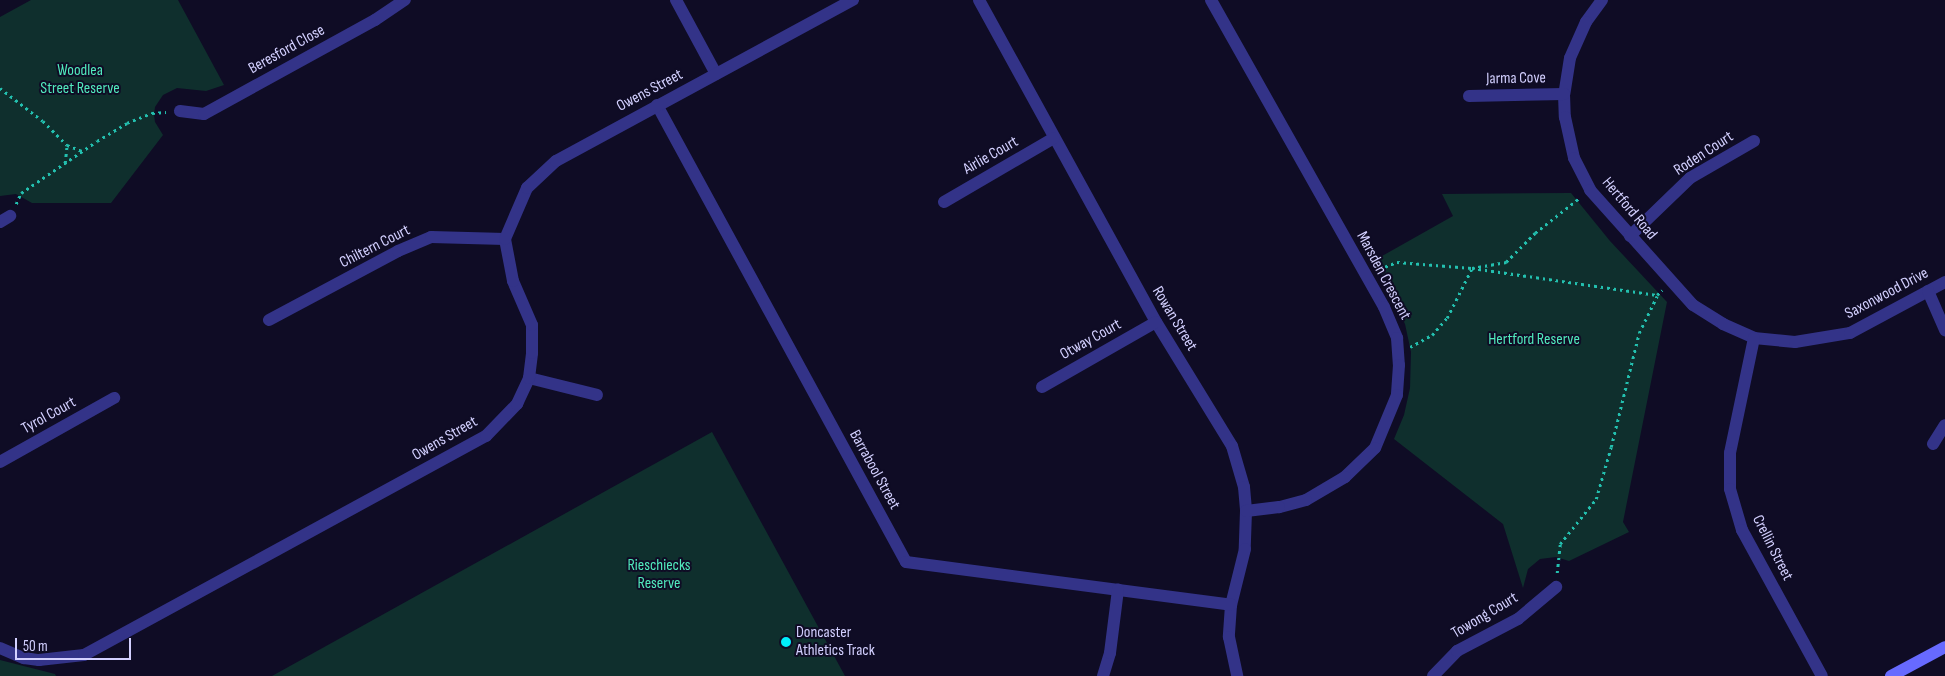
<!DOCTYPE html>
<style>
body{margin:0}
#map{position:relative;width:1945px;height:676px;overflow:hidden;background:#0f0c25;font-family:"Sofia Sans Condensed",sans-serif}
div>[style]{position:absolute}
.green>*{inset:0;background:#0f2f2d}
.path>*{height:2.5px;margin-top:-1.25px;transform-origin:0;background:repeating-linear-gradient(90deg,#23c0af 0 2.5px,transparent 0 6.5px)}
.street>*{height:12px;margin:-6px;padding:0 6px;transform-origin:6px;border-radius:6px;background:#338}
.secondary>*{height:12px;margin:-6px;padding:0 6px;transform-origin:6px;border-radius:6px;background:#676aff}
.dots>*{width:14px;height:14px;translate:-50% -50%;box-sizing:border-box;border:2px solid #0f0c25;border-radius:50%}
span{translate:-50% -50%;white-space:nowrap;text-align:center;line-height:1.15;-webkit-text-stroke:4px #0f0c25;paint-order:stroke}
.street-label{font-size:16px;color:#d3d0ff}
.park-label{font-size:16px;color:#51eabd}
.poi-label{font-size:16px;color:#d3d0ff}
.left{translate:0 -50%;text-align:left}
.scale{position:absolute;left:15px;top:638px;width:116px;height:22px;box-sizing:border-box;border:2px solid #d3d0ff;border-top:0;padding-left:6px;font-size:15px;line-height:18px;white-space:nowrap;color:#d3d0ff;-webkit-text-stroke:4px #0f0c25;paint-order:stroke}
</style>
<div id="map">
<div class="green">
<i style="clip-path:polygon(31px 0,178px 0,224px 85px,206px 91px,177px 88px,163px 95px,155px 107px,154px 115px,155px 122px,163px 135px,111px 203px,32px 203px,16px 194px,0 196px,0 17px)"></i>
<i style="clip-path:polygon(1571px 193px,1610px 241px,1667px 302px,1623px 522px,1629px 532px,1569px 561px,1556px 557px,1540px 559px,1528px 569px,1523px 588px,1503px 524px,1394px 439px,1404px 415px,1410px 388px,1411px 352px,1405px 324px,1375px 260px,1453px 216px,1442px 194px)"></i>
<i style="clip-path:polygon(712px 432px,845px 676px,272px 676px)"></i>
<i style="clip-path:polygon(0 660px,55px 674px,56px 676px,0 676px)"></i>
</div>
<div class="path">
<i style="left:0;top:88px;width:54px;rotate:37.5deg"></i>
<i style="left:43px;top:121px;width:34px;rotate:45deg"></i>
<i style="left:67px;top:145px;width:16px;rotate:22deg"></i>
<i style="left:65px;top:163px;width:18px;rotate:-84deg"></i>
<i style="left:16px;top:204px;width:12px;rotate:-66deg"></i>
<i style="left:21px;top:193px;width:92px;rotate:-34.4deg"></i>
<i style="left:97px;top:141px;width:35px;rotate:-31deg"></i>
<i style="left:127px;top:123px;width:27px;rotate:-22deg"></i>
<i style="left:152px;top:113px;width:14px;rotate:-4deg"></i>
<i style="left:1379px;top:269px;width:19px;rotate:-21deg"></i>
<i style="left:1397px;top:262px;width:75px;rotate:4.6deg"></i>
<i style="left:1472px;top:268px;width:187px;rotate:8.3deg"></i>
<i style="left:1657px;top:295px;width:7px;rotate:-45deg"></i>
<i style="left:1410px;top:347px;width:25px;rotate:-29deg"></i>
<i style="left:1432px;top:335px;width:23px;rotate:-49deg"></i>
<i style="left:1447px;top:318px;width:56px;rotate:-63.4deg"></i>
<i style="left:1472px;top:268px;width:35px;rotate:-10deg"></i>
<i style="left:1506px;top:262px;width:41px;rotate:-45deg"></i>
<i style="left:1535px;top:233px;width:55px;rotate:-38.3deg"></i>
<i style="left:1557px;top:573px;width:29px;rotate:-84deg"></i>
<i style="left:1560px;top:544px;width:58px;rotate:-51.3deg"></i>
<i style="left:1596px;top:499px;width:54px;rotate:-73.9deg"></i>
<i style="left:1611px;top:447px;width:117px;rotate:-76.2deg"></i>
<i style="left:1639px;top:333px;width:41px;rotate:-64.1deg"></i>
</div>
<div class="street">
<i style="left:676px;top:0;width:84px;rotate:61.6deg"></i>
<i style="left:979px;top:0;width:367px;rotate:61.2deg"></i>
<i style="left:1156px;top:322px;width:145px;rotate:58.5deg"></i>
<i style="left:1232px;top:446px;width:43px;rotate:73.7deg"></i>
<i style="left:1244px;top:487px;width:24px;rotate:85deg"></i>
<i style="left:1246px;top:511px;width:38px;rotate:92deg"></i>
<i style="left:1245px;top:549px;width:58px;rotate:104deg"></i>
<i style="left:1231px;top:605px;width:32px;rotate:94deg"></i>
<i style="left:1229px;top:637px;width:40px;rotate:78deg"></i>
<i style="left:1211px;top:0;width:352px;rotate:60.6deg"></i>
<i style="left:1384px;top:307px;width:34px;rotate:67deg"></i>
<i style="left:1397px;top:338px;width:27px;rotate:86deg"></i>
<i style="left:1399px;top:365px;width:30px;rotate:94deg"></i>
<i style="left:1397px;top:395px;width:57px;rotate:112.5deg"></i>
<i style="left:1375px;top:448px;width:42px;rotate:136deg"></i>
<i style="left:1345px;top:477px;width:45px;rotate:149.5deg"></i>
<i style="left:1306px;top:500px;width:28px;rotate:165deg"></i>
<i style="left:1279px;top:507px;width:33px;rotate:173deg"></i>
<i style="left:1602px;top:0;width:27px;rotate:126deg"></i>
<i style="left:1586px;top:22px;width:39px;rotate:114deg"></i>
<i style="left:1570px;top:58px;width:36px;rotate:99deg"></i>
<i style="left:1564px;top:94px;width:23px;rotate:88deg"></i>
<i style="left:1565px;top:117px;width:42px;rotate:77.6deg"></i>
<i style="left:1574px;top:158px;width:36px;rotate:63deg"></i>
<i style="left:1590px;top:190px;width:154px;rotate:48.2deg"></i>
<i style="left:1693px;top:305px;width:36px;rotate:32deg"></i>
<i style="left:1723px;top:324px;width:34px;rotate:24deg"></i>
<i style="left:1754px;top:338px;width:41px;rotate:5.6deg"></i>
<i style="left:1795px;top:342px;width:56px;rotate:-9.3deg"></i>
<i style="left:1850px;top:333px;width:108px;rotate:-28.2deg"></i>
<i style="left:1469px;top:96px;width:95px;rotate:-1.2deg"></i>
<i style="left:657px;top:105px;width:520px;rotate:61.42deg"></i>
<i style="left:906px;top:562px;width:328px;rotate:7.5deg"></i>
<i style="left:180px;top:111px;width:24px;rotate:7deg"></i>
<i style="left:204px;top:114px;width:195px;rotate:-28.8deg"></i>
<i style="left:375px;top:20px;width:36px;rotate:-34deg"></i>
<i style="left:944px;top:202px;width:127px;rotate:-30.2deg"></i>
<i style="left:0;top:222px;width:12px;rotate:-31deg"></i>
<i style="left:1630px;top:236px;width:83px;rotate:-44deg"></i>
<i style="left:1690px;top:178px;width:74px;rotate:-30deg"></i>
<i style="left:1928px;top:291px;width:43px;rotate:66.4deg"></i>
<i style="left:269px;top:320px;width:146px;rotate:-28.1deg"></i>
<i style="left:398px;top:251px;width:36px;rotate:-23deg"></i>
<i style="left:431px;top:237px;width:74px;rotate:1.5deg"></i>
<i style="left:1754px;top:338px;width:117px;rotate:101.8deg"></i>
<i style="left:1730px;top:453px;width:36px;rotate:90deg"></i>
<i style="left:1730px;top:489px;width:43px;rotate:73.7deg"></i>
<i style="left:1742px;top:530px;width:166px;rotate:61.3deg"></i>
<i style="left:529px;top:378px;width:70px;rotate:14deg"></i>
<i style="left:1042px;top:387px;width:131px;rotate:-29.7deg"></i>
<i style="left:1933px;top:444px;width:22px;rotate:-58deg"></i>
<i style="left:0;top:462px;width:131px;rotate:-29.3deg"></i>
<i style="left:0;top:648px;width:26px;rotate:23deg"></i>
<i style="left:24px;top:658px;width:15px;rotate:8deg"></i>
<i style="left:39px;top:660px;width:45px;rotate:-6.3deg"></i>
<i style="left:84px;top:655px;width:458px;rotate:-28.6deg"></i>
<i style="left:486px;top:436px;width:45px;rotate:-45.9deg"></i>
<i style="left:517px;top:404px;width:29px;rotate:-65deg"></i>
<i style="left:529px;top:378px;width:25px;rotate:-83deg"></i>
<i style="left:532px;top:353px;width:28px;rotate:-90deg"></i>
<i style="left:532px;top:325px;width:48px;rotate:-113.4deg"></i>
<i style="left:513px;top:281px;width:43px;rotate:-100.8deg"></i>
<i style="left:505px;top:239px;width:56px;rotate:-66.7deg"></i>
<i style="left:527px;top:188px;width:40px;rotate:-43deg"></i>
<i style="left:556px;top:161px;width:338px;rotate:-28.5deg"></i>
<i style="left:1103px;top:676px;width:24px;rotate:-73deg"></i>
<i style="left:1110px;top:653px;width:64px;rotate:-82.8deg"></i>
<i style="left:1433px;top:676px;width:35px;rotate:-46deg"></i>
<i style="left:1457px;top:651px;width:69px;rotate:-27.7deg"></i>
<i style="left:1518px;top:619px;width:50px;rotate:-40.1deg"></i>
</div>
<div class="secondary">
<i style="left:1891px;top:676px;width:61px;rotate:-28.2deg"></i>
</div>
<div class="dots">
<i style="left:786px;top:642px;background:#00eefb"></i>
</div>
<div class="street-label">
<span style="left:287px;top:50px;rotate:-29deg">Beresford Close</span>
<span style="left:1516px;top:79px;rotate:-1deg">Jarma Cove</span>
<span style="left:650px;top:91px;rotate:-28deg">Owens Street</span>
<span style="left:1704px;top:154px;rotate:-33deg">Roden Court</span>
<span style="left:991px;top:156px;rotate:-30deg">Airlie Court</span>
<span style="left:1629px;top:209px;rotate:50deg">Hertford Road</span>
<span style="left:375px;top:247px;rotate:-27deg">Chiltern Court</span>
<span style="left:1383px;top:276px;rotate:62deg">Marsden Crescent</span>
<span style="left:1887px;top:294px;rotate:-28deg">Saxonwood Drive</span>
<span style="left:1174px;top:319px;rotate:59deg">Rowan Street</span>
<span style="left:1091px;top:340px;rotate:-29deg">Otway Court</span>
<span style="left:49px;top:416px;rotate:-29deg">Tyrol Court</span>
<span style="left:445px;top:439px;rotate:-30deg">Owens Street</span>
<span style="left:874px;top:470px;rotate:61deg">Barrabool Street</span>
<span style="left:1772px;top:548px;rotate:63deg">Crellin Street</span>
<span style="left:1485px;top:616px;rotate:-31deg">Towong Court</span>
</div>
<div class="park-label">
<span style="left:80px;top:80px">Woodlea<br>Street Reserve</span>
<span style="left:1534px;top:340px">Hertford Reserve</span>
<span style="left:659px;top:575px">Rieschiecks<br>Reserve</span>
</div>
<div class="poi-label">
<span class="left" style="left:796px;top:642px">Doncaster<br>Athletics Track</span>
</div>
<div class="scale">50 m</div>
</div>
